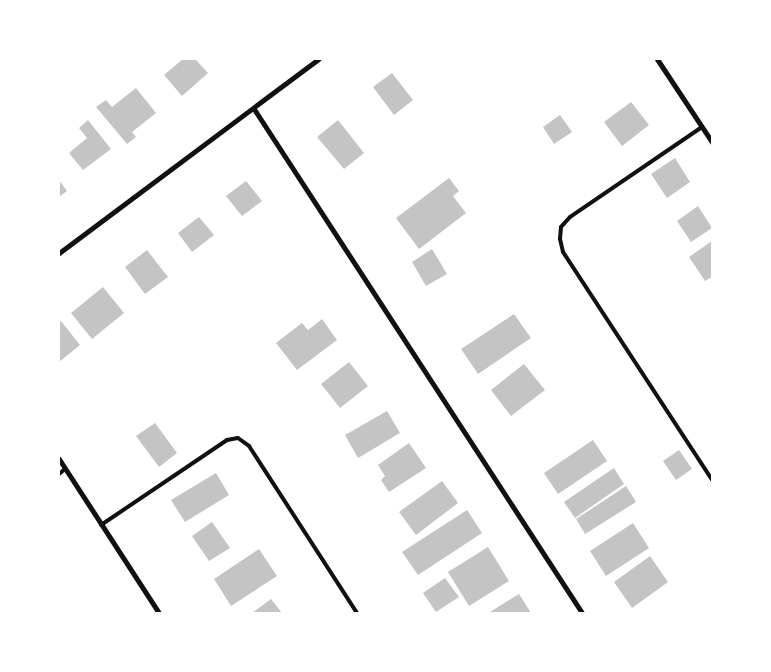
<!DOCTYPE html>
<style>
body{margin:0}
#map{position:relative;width:771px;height:672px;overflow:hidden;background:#fff;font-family:"Public Sans",sans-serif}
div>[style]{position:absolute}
.building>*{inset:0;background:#c4c4c4}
.service>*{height:4px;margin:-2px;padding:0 2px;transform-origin:2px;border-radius:2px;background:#111}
.minor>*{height:5px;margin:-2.5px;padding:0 2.5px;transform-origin:2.5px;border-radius:2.5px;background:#111}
span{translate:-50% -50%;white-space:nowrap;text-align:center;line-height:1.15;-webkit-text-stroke:4px #fff;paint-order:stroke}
.frame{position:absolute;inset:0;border:60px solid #fff;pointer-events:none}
</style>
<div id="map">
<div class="building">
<i style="clip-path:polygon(183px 59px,195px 59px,208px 73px,182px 96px,164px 75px)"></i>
<i style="clip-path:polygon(392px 73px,413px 100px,394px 115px,373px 87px)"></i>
<i style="clip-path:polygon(136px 88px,156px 113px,132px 132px,136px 137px,127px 144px,96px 107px,106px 100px,112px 107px)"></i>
<i style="clip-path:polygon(631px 102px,649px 125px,622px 146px,604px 122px)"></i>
<i style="clip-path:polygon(560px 115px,572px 132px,554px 144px,543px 127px)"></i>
<i style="clip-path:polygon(88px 120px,111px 149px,83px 170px,69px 153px,87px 138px,79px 128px)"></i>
<i style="clip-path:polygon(338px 120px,364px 153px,344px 169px,317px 137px)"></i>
<i style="clip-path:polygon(675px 158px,690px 182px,667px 198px,651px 174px)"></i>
<i style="clip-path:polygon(449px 178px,459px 191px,453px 196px,466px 213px,419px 249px,396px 218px)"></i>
<i style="clip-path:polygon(59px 180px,67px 191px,59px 197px)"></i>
<i style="clip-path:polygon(246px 181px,262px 201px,242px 216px,226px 196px)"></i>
<i style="clip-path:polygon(698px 206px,712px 228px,691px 242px,677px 221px)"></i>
<i style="clip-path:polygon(199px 217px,214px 235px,192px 252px,178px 233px)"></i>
<i style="clip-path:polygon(712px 241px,712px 277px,705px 281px,689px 257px)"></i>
<i style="clip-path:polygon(432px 249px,447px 274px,426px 286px,412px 262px)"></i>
<i style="clip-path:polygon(147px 250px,168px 277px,145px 294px,125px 267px)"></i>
<i style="clip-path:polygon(103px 287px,124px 313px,92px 339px,71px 313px)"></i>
<i style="clip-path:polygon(514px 314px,531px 338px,478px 374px,461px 349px)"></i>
<i style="clip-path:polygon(322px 319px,337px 340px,297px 370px,276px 343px,302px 323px,308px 330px)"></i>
<i style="clip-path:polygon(61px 321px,80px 345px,59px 362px,59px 323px)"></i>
<i style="clip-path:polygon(349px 362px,368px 386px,340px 408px,321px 384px)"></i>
<i style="clip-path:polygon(524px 364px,545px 390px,511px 416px,491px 390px)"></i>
<i style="clip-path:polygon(387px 411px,400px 433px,358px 458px,345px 435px)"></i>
<i style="clip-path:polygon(155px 423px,177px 453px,159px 467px,136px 436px)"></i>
<i style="clip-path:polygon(593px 440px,607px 461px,558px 494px,544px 473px)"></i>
<i style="clip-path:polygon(409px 443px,426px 468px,389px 492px,381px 480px,385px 476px,378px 465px)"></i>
<i style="clip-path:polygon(679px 450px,692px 469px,676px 480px,663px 461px)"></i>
<i style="clip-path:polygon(614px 468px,624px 484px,575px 518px,564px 502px)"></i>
<i style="clip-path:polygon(216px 473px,229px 495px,185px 522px,171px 500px)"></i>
<i style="clip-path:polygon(442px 481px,458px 503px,416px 535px,399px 512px)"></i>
<i style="clip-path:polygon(626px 486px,636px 502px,585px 534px,576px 519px)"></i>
<i style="clip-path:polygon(467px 510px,482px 533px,418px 575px,402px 552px)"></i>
<i style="clip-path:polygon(212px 522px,230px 548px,209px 561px,192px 536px)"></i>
<i style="clip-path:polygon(633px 523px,649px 548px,606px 576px,590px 551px)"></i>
<i style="clip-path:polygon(488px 547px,509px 581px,469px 606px,448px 572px)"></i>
<i style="clip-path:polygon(259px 549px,277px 576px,231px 606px,214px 579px)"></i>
<i style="clip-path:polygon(650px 556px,668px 582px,632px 608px,614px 582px)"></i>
<i style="clip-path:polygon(445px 578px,459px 597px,436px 612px,423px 593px)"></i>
<i style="clip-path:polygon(519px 594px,531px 613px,491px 613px,490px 612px)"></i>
<i style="clip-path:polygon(271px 599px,282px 613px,252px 613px)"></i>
</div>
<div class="service">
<i style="left:702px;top:127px;width:160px;rotate:145.7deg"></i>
<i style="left:570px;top:217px;width:13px;rotate:132deg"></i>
<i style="left:561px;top:227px;width:12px;rotate:95deg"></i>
<i style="left:560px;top:239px;width:13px;rotate:77deg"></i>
<i style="left:563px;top:252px;width:272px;rotate:56.8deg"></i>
<i style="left:59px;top:474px;width:8px;rotate:-40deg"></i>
<i style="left:101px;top:525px;width:152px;rotate:-34deg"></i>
<i style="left:227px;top:440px;width:11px;rotate:-10deg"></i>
<i style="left:238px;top:438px;width:14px;rotate:36deg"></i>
<i style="left:249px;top:446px;width:199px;rotate:57.1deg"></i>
</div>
<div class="minor">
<i style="left:657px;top:59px;width:100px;rotate:56.5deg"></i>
<i style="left:254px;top:109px;width:601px;rotate:56.94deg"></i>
<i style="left:59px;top:253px;width:324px;rotate:-36.8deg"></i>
<i style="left:59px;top:459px;width:184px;rotate:57deg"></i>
</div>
<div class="frame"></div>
</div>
